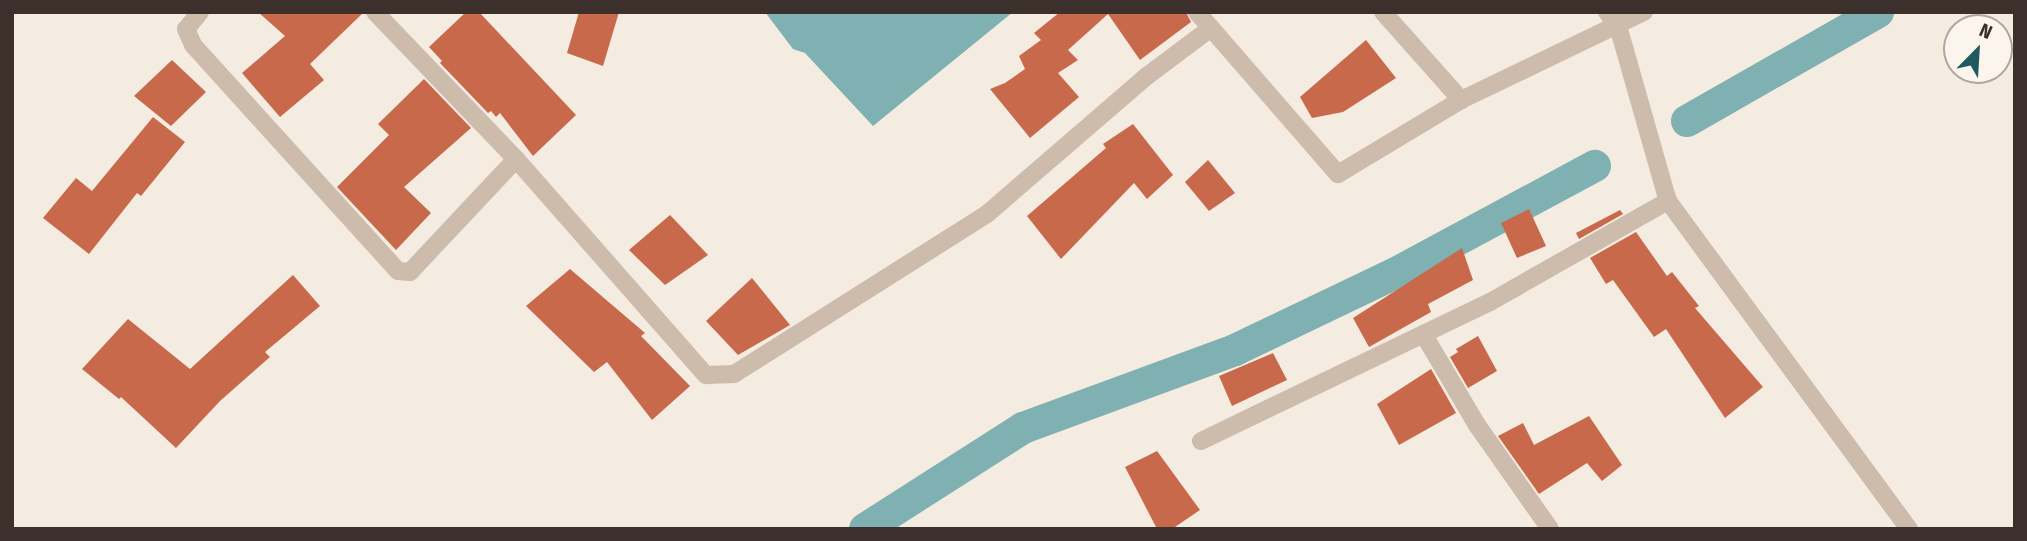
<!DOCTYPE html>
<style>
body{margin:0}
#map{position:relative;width:2027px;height:541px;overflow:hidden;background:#f4ebe1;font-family:"Fira Sans Condensed",sans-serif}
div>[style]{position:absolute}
.water>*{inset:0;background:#7fb0b2}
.canal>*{height:32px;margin:-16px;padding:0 16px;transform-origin:16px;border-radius:16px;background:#7fb0b2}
.building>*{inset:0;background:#c8694b}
.minor>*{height:18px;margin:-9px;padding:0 9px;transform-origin:9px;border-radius:9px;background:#cdbbac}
span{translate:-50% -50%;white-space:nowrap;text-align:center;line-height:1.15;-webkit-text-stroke:7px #fbf5ee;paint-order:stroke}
.frame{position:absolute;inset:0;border:14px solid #3b302b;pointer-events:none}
.north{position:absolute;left:1943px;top:14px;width:70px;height:70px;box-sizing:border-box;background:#fbf5ee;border:2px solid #aea6a0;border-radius:50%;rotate:24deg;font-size:19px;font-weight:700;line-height:28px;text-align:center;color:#3b302b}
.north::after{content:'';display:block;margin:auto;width:24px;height:32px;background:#1f5a5e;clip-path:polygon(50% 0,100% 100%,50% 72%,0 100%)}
</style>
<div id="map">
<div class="water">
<i style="clip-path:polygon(765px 12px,1013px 12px,873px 126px,805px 53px,793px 49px)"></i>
</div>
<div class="canal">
<i style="left:1687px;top:121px;width:220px;rotate:-29.7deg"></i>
<i style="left:865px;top:529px;width:188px;rotate:-32.6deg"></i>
<i style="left:1023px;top:428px;width:226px;rotate:-20.2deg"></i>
<i style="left:1235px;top:350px;width:178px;rotate:-25.6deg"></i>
<i style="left:1396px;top:273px;width:226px;rotate:-28.3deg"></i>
</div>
<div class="building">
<i style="clip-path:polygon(258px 12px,364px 12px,310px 64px,324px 80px,280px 117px,242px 73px,285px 36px)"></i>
<i style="clip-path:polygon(466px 12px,479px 12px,576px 115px,533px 156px,500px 113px,496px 117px,491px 111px,488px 113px,440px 63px,442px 61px,429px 47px)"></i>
<i style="clip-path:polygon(579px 12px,619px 12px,603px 66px,567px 53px)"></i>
<i style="clip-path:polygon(1060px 12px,1186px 12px,1191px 22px,1140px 60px,1108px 14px,1068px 50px,1078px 60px,1058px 73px,1079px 97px,1030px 138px,990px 89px,1005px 83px,1025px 69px,1019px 56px,1041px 40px,1034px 33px)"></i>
<i style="clip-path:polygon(1366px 40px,1396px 78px,1343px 112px,1312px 118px,1300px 97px)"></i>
<i style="clip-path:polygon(172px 60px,206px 92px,171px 126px,134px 96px)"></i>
<i style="clip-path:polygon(424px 79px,471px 128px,404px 187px,431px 213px,396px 250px,337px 187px,389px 135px,378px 124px)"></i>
<i style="clip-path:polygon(153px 117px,185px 142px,141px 196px,137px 193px,89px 254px,43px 218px,76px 178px,92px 191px)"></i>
<i style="clip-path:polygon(1133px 124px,1173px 175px,1147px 199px,1134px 183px,1061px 259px,1027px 216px,1106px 148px,1103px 144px)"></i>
<i style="clip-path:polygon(1208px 160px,1235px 193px,1209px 211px,1185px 182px)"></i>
<i style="clip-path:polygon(1529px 209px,1546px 246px,1517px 258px,1501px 223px)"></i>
<i style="clip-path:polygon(1620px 210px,1623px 214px,1579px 239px,1576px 233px)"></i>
<i style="clip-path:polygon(670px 215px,708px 255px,665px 285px,629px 250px)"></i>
<i style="clip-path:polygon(1636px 232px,1667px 276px,1672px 272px,1699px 306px,1695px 308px,1763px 387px,1725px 418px,1666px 329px,1654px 337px,1613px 280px,1606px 284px,1590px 258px)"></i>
<i style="clip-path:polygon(1462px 248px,1473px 280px,1428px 304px,1431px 312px,1369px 347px,1353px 318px)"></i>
<i style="clip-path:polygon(570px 269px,645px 333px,641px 336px,690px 386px,652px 420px,607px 362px,594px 372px,526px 306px)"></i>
<i style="clip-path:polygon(293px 275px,320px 306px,265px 352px,270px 357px,220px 401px,176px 448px,121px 397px,119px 399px,82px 369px,128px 319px,190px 369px)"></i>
<i style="clip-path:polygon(752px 278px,790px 325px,738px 355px,706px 321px)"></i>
<i style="clip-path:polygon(1478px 336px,1497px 371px,1468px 388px,1450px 357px,1458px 352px,1456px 349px)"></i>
<i style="clip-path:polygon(1273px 353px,1287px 380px,1232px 406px,1219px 376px)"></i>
<i style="clip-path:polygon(1431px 369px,1456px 413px,1399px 445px,1377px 404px)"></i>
<i style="clip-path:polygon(1589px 416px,1622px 465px,1602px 481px,1587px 463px,1539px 494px,1498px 436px,1523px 423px,1534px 445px)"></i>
<i style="clip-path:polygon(1157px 451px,1200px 510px,1172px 529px,1157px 529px,1125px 467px)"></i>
</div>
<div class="minor">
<i style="left:200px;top:12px;width:22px;rotate:129deg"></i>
<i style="left:186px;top:29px;width:17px;rotate:66deg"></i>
<i style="left:193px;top:45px;width:305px;rotate:47.8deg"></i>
<i style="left:398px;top:271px;width:12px;rotate:5deg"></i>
<i style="left:410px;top:272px;width:155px;rotate:-46.8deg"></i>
<i style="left:375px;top:12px;width:204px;rotate:46.2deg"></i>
<i style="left:516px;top:159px;width:288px;rotate:48.7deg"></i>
<i style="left:706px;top:375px;width:28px;rotate:-2deg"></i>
<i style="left:734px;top:374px;width:299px;rotate:-32.3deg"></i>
<i style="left:987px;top:214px;width:211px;rotate:-40.8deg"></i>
<i style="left:1147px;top:76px;width:80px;rotate:-36.9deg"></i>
<i style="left:1197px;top:12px;width:215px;rotate:49deg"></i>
<i style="left:1338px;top:174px;width:144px;rotate:-31deg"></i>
<i style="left:1461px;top:100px;width:203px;rotate:-25.7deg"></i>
<i style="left:1383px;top:12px;width:118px;rotate:48.4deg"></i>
<i style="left:1607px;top:12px;width:18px;rotate:52deg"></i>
<i style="left:1618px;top:26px;width:182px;rotate:74.1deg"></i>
<i style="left:1668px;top:201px;width:407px;rotate:53.7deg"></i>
<i style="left:1424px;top:335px;width:104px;rotate:59.5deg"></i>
<i style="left:1477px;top:425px;width:127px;rotate:54.9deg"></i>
<i style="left:1201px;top:441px;width:321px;rotate:-25.7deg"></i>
<i style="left:1490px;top:302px;width:205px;rotate:-29.6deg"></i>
</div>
<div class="frame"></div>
<div class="north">N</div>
</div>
